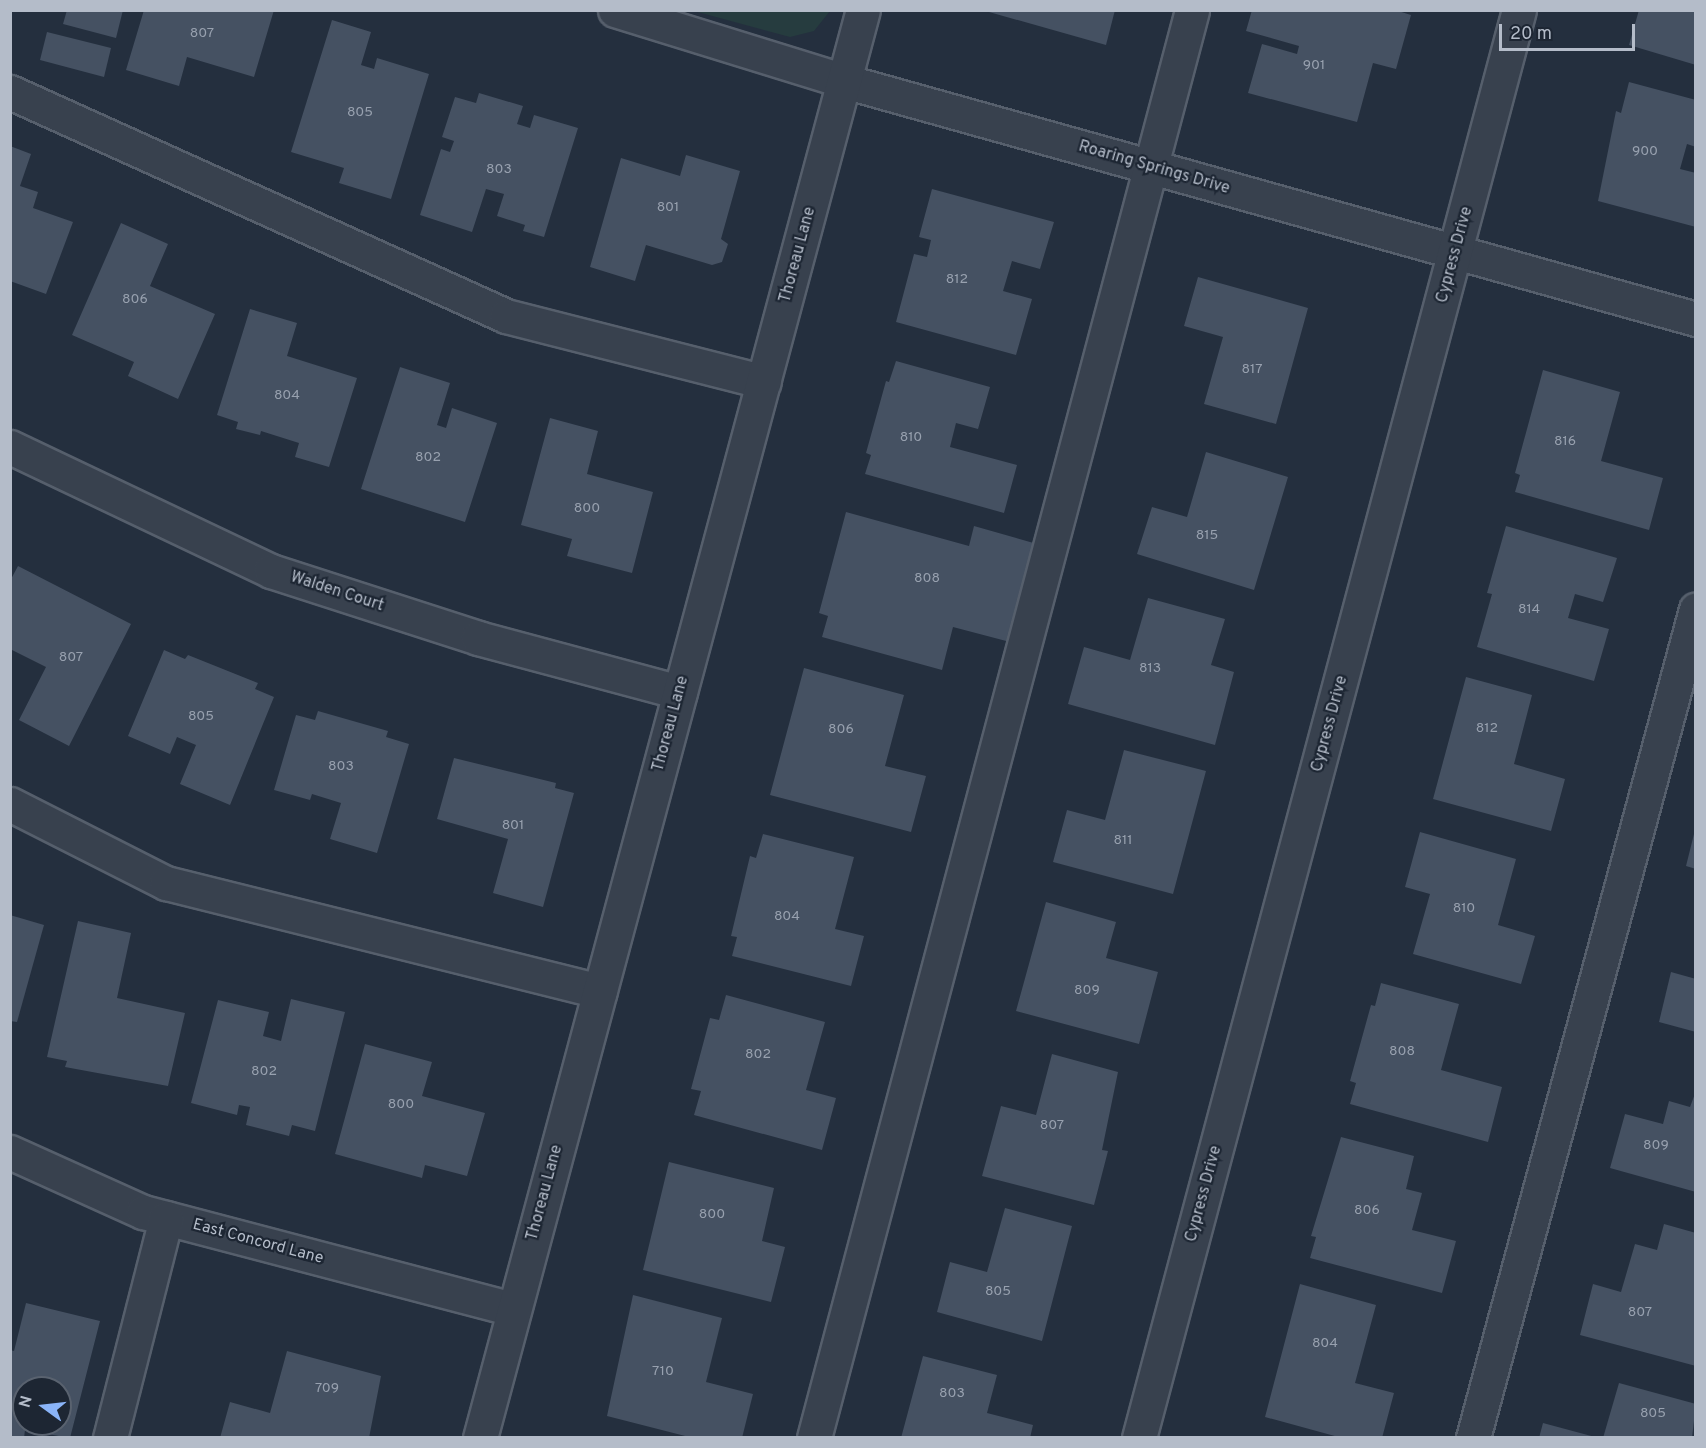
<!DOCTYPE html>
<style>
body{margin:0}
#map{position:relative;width:1706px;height:1448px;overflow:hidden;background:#242f3e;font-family:Overpass,sans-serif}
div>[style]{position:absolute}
.green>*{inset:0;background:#263c3f}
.building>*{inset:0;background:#455162}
.roads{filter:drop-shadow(2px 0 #565f6c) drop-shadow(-2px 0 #565f6c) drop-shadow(0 2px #565f6c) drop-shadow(0 -2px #565f6c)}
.minor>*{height:33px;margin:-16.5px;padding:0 16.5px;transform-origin:16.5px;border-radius:16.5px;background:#38414e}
span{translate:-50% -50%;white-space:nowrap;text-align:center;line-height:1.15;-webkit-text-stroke:4.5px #1d2633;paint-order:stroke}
.number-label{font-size:14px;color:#98a1af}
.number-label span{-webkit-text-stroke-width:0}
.street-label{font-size:16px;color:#b4bcc9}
.frame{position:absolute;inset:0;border:12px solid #b4bcc9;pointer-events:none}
.north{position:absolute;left:12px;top:1376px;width:60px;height:60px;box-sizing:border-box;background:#1d2633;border:2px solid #59626f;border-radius:50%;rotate:285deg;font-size:16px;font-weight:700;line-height:24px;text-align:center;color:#b4bcc9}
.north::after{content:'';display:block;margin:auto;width:21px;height:27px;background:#8ab4f8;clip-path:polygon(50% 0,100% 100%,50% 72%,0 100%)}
.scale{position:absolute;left:1499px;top:24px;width:136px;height:27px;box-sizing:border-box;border:3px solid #b4bcc9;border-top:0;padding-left:8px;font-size:18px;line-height:21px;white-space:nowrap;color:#b4bcc9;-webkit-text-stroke:4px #1d2633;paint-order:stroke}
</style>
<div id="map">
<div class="green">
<i style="clip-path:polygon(694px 11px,830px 10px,830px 11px,814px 31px,790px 37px)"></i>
</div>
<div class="building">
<i style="clip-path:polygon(67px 10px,123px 10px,116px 38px,63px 24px)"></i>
<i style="clip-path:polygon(144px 10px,274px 10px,254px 77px,187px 57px,179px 86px,126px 70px)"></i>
<i style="clip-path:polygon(982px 10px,1115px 10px,1106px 45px)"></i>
<i style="clip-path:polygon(1252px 10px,1395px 10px,1411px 15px,1396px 69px,1373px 63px,1357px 122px,1248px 93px,1262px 44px,1297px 54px,1299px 46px,1246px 31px)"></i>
<i style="clip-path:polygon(1639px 10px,1696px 10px,1696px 65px,1629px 45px)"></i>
<i style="clip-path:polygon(332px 20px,371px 32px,361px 65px,374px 69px,377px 58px,429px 74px,391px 199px,339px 183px,344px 168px,291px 152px)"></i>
<i style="clip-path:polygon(47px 32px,111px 48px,104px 77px,40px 60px)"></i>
<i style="clip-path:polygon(1629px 82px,1696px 100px,1696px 147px,1687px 144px,1680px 169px,1696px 173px,1696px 227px,1598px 201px,1616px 111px,1621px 113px)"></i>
<i style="clip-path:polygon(479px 93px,523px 106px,517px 124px,530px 128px,534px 115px,578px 128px,544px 237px,523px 231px,525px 225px,497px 216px,504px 194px,486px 189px,472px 232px,420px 215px,441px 149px,450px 152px,454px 141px,442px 137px,455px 97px,476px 103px)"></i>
<i style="clip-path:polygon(10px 146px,31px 154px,20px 186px,38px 192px,33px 208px,73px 222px,46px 294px,10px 281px)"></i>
<i style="clip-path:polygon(686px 155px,740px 171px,721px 239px,728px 244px,722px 262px,712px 265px,646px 245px,635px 281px,590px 267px,621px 158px,680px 176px)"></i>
<i style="clip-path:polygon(932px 189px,1054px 222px,1040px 269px,1012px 261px,1003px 291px,1032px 299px,1016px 355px,896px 322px,914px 254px,927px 257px,931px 240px,919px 237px)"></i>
<i style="clip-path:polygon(121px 223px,168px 244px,150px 286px,215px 314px,178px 399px,128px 376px,134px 362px,72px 335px)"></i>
<i style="clip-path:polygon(1198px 277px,1308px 308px,1276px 424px,1204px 404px,1223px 337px,1184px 326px)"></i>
<i style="clip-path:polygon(250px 309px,297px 323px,287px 356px,357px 378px,329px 467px,295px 457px,299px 443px,261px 431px,260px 435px,236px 429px,238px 422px,217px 415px)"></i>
<i style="clip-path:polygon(896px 361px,990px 387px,978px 429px,956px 423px,950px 447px,1017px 465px,1004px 513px,865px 474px,871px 455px,866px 453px,886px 381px,889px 382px)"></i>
<i style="clip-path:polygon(400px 367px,450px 383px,437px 425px,446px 428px,452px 408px,497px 423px,465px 522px,361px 489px)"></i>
<i style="clip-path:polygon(1543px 370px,1620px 392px,1601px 461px,1663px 478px,1649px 530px,1515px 492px,1520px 475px,1515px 473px)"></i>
<i style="clip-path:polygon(550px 418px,598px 431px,587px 474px,653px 492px,632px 573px,567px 556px,572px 539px,521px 525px)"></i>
<i style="clip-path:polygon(1206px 452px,1288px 477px,1254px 590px,1137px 554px,1152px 507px,1187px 517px)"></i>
<i style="clip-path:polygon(846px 512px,969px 546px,974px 526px,1037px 544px,1010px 642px,953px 627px,942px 670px,822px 637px,828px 616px,819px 613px)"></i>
<i style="clip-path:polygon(1506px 526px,1617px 558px,1603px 602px,1575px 594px,1568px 618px,1609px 629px,1594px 681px,1477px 647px,1492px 594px,1487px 593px)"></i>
<i style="clip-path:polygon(18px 566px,131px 624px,69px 746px,19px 720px,46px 667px,10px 649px,10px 581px)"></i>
<i style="clip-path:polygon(1148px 598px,1225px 619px,1211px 665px,1234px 672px,1215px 745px,1068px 704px,1084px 647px,1130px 660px)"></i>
<i style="clip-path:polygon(164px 650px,185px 659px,188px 655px,258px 683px,255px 689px,274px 697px,230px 805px,180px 784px,196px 745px,177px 737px,170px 754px,128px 736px)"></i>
<i style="clip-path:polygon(804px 668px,904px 695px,885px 766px,926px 776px,911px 832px,770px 795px)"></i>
<i style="clip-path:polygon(1466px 677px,1532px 695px,1514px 764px,1565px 779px,1551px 831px,1433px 799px)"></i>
<i style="clip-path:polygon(318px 711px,388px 731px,386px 737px,409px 744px,377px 853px,330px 839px,341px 803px,312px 794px,310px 800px,274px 790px,296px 715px,315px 720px)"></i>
<i style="clip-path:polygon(1124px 750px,1206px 771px,1173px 894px,1053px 862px,1067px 810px,1105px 820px)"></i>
<i style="clip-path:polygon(454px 758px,556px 783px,555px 788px,574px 793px,543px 907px,493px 893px,508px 839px,437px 819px)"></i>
<i style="clip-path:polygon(1695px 830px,1696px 830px,1696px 869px,1686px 866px)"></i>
<i style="clip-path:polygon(1420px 832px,1516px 859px,1498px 925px,1535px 936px,1521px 984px,1413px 954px,1430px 894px,1405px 887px)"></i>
<i style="clip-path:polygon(763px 834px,854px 857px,835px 929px,864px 936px,851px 986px,732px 956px,737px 937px,731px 936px,750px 856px,756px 858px)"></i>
<i style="clip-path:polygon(1046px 902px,1116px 922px,1106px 958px,1158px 972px,1139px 1044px,1016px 1011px)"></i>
<i style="clip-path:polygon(10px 915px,44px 925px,17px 1022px,10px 1021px)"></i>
<i style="clip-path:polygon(78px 921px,131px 933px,117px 998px,185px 1013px,168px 1086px,65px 1067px,67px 1061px,47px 1057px)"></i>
<i style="clip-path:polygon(1671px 972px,1696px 979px,1696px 1032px,1659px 1022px)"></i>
<i style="clip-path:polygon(1381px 983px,1459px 1004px,1441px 1070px,1502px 1087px,1488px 1142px,1350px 1104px,1356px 1083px,1350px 1081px,1371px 1005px,1375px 1006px)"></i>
<i style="clip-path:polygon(726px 995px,825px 1022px,806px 1090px,836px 1098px,822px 1150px,694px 1115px,701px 1091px,691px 1089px,710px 1018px,719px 1020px)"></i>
<i style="clip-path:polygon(291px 999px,345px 1012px,315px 1131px,292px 1125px,289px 1136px,246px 1125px,250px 1107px,239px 1105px,237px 1115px,191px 1103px,218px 1000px,269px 1012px,263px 1036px,281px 1041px)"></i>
<i style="clip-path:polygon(365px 1044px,432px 1062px,422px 1096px,485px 1113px,467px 1176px,425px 1165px,422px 1178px,335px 1154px)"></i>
<i style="clip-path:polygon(1052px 1054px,1118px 1072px,1102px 1150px,1108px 1151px,1094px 1205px,982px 1176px,1001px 1106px,1036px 1115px)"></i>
<i style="clip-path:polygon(1696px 1091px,1696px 1192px,1610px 1168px,1625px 1114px,1663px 1124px,1669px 1101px,1690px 1107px)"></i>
<i style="clip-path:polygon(1341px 1137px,1414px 1156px,1406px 1189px,1422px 1193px,1412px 1230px,1456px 1241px,1442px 1293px,1310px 1258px,1316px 1237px,1311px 1236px)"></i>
<i style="clip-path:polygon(669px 1162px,774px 1188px,762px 1241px,785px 1247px,771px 1302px,643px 1270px)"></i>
<i style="clip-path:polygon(1005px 1208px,1072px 1226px,1042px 1341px,937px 1312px,950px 1262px,987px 1272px)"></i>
<i style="clip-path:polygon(1664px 1224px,1696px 1233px,1696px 1366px,1580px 1335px,1593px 1284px,1621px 1292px,1635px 1244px,1657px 1250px)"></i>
<i style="clip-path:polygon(1300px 1284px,1376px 1305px,1355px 1383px,1394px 1393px,1382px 1438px,1342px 1438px,1265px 1417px)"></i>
<i style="clip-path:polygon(633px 1295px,722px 1318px,706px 1382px,753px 1394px,742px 1438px,693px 1438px,607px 1416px)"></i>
<i style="clip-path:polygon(evenodd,26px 1303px,100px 1321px,70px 1438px,25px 1430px,24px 1438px,10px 1438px,10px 1350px,14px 1351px,26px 1303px,24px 1388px,60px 1388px,60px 1424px,24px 1424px,24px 1388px)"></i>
<i style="clip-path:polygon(287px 1351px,381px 1376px,369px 1438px,220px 1438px,230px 1402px,270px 1413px)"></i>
<i style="clip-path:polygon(923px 1356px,997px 1375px,987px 1413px,1033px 1425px,1030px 1438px,901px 1438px)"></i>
<i style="clip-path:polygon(1619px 1383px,1696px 1404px,1692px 1438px,1603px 1438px)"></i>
<i style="clip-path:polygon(1543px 1423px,1595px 1437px,1595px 1438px,1539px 1438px)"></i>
</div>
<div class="roads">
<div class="minor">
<i style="left:615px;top:10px;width:240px;rotate:17.2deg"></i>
<i style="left:844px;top:81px;width:885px;rotate:15.61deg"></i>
<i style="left:10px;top:92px;width:544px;rotate:24.3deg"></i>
<i style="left:506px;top:316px;width:266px;rotate:14.3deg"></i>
<i style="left:10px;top:447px;width:289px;rotate:25.4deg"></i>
<i style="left:271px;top:571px;width:218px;rotate:17.9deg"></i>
<i style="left:478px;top:638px;width:209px;rotate:15deg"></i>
<i style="left:10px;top:804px;width:175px;rotate:26.9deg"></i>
<i style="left:166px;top:883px;width:447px;rotate:14deg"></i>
<i style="left:10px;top:1152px;width:146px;rotate:24.3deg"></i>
<i style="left:143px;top:1212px;width:383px;rotate:14.7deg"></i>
<i style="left:110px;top:1438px;width:227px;rotate:-75.7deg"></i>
<i style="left:480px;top:1438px;width:1478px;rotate:-74.99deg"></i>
<i style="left:814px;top:1438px;width:1477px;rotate:-75.17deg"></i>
<i style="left:1139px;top:1438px;width:1478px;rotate:-75.1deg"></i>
<i style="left:1473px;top:1438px;width:858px;rotate:-74.94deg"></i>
</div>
</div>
<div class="number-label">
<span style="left:202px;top:34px">807</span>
<span style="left:1314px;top:66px">901</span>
<span style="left:360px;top:113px">805</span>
<span style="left:1645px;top:152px">900</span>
<span style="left:499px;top:170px">803</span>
<span style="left:668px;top:208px">801</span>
<span style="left:957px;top:280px">812</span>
<span style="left:135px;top:300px">806</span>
<span style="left:1252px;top:370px">817</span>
<span style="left:287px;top:396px">804</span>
<span style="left:911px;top:438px">810</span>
<span style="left:1565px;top:442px">816</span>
<span style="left:428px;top:458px">802</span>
<span style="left:587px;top:509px">800</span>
<span style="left:1207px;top:536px">815</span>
<span style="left:927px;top:579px">808</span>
<span style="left:1529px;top:610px">814</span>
<span style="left:71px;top:658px">807</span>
<span style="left:1150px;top:669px">813</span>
<span style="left:201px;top:717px">805</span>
<span style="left:1487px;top:729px">812</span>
<span style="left:841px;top:730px">806</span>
<span style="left:341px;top:767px">803</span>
<span style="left:513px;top:826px">801</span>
<span style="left:1123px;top:841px">811</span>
<span style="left:1464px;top:909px">810</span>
<span style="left:787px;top:917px">804</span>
<span style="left:1087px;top:991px">809</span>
<span style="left:1402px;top:1052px">808</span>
<span style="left:758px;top:1055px">802</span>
<span style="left:264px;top:1072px">802</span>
<span style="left:401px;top:1105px">800</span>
<span style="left:1052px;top:1126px">807</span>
<span style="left:1656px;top:1146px">809</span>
<span style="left:1367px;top:1211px">806</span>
<span style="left:712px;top:1215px">800</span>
<span style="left:998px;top:1292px">805</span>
<span style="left:1640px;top:1313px">807</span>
<span style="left:1325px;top:1344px">804</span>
<span style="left:663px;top:1372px">710</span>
<span style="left:327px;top:1389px">709</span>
<span style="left:952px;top:1394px">803</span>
<span style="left:1653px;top:1414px">805</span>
</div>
<div class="street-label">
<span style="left:1154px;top:168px;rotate:16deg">Roaring Springs Drive</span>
<span style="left:798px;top:255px;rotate:-75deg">Thoreau Lane</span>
<span style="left:1455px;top:255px;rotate:-75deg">Cypress Drive</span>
<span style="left:337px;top:592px;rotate:18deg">Walden Court</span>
<span style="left:671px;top:724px;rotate:-75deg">Thoreau Lane</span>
<span style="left:1330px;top:724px;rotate:-75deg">Cypress Drive</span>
<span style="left:545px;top:1193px;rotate:-75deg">Thoreau Lane</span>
<span style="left:1204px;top:1194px;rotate:-75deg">Cypress Drive</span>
<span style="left:258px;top:1242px;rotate:15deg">East Concord Lane</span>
</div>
<div class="frame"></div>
<div class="north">N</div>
<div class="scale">20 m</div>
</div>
